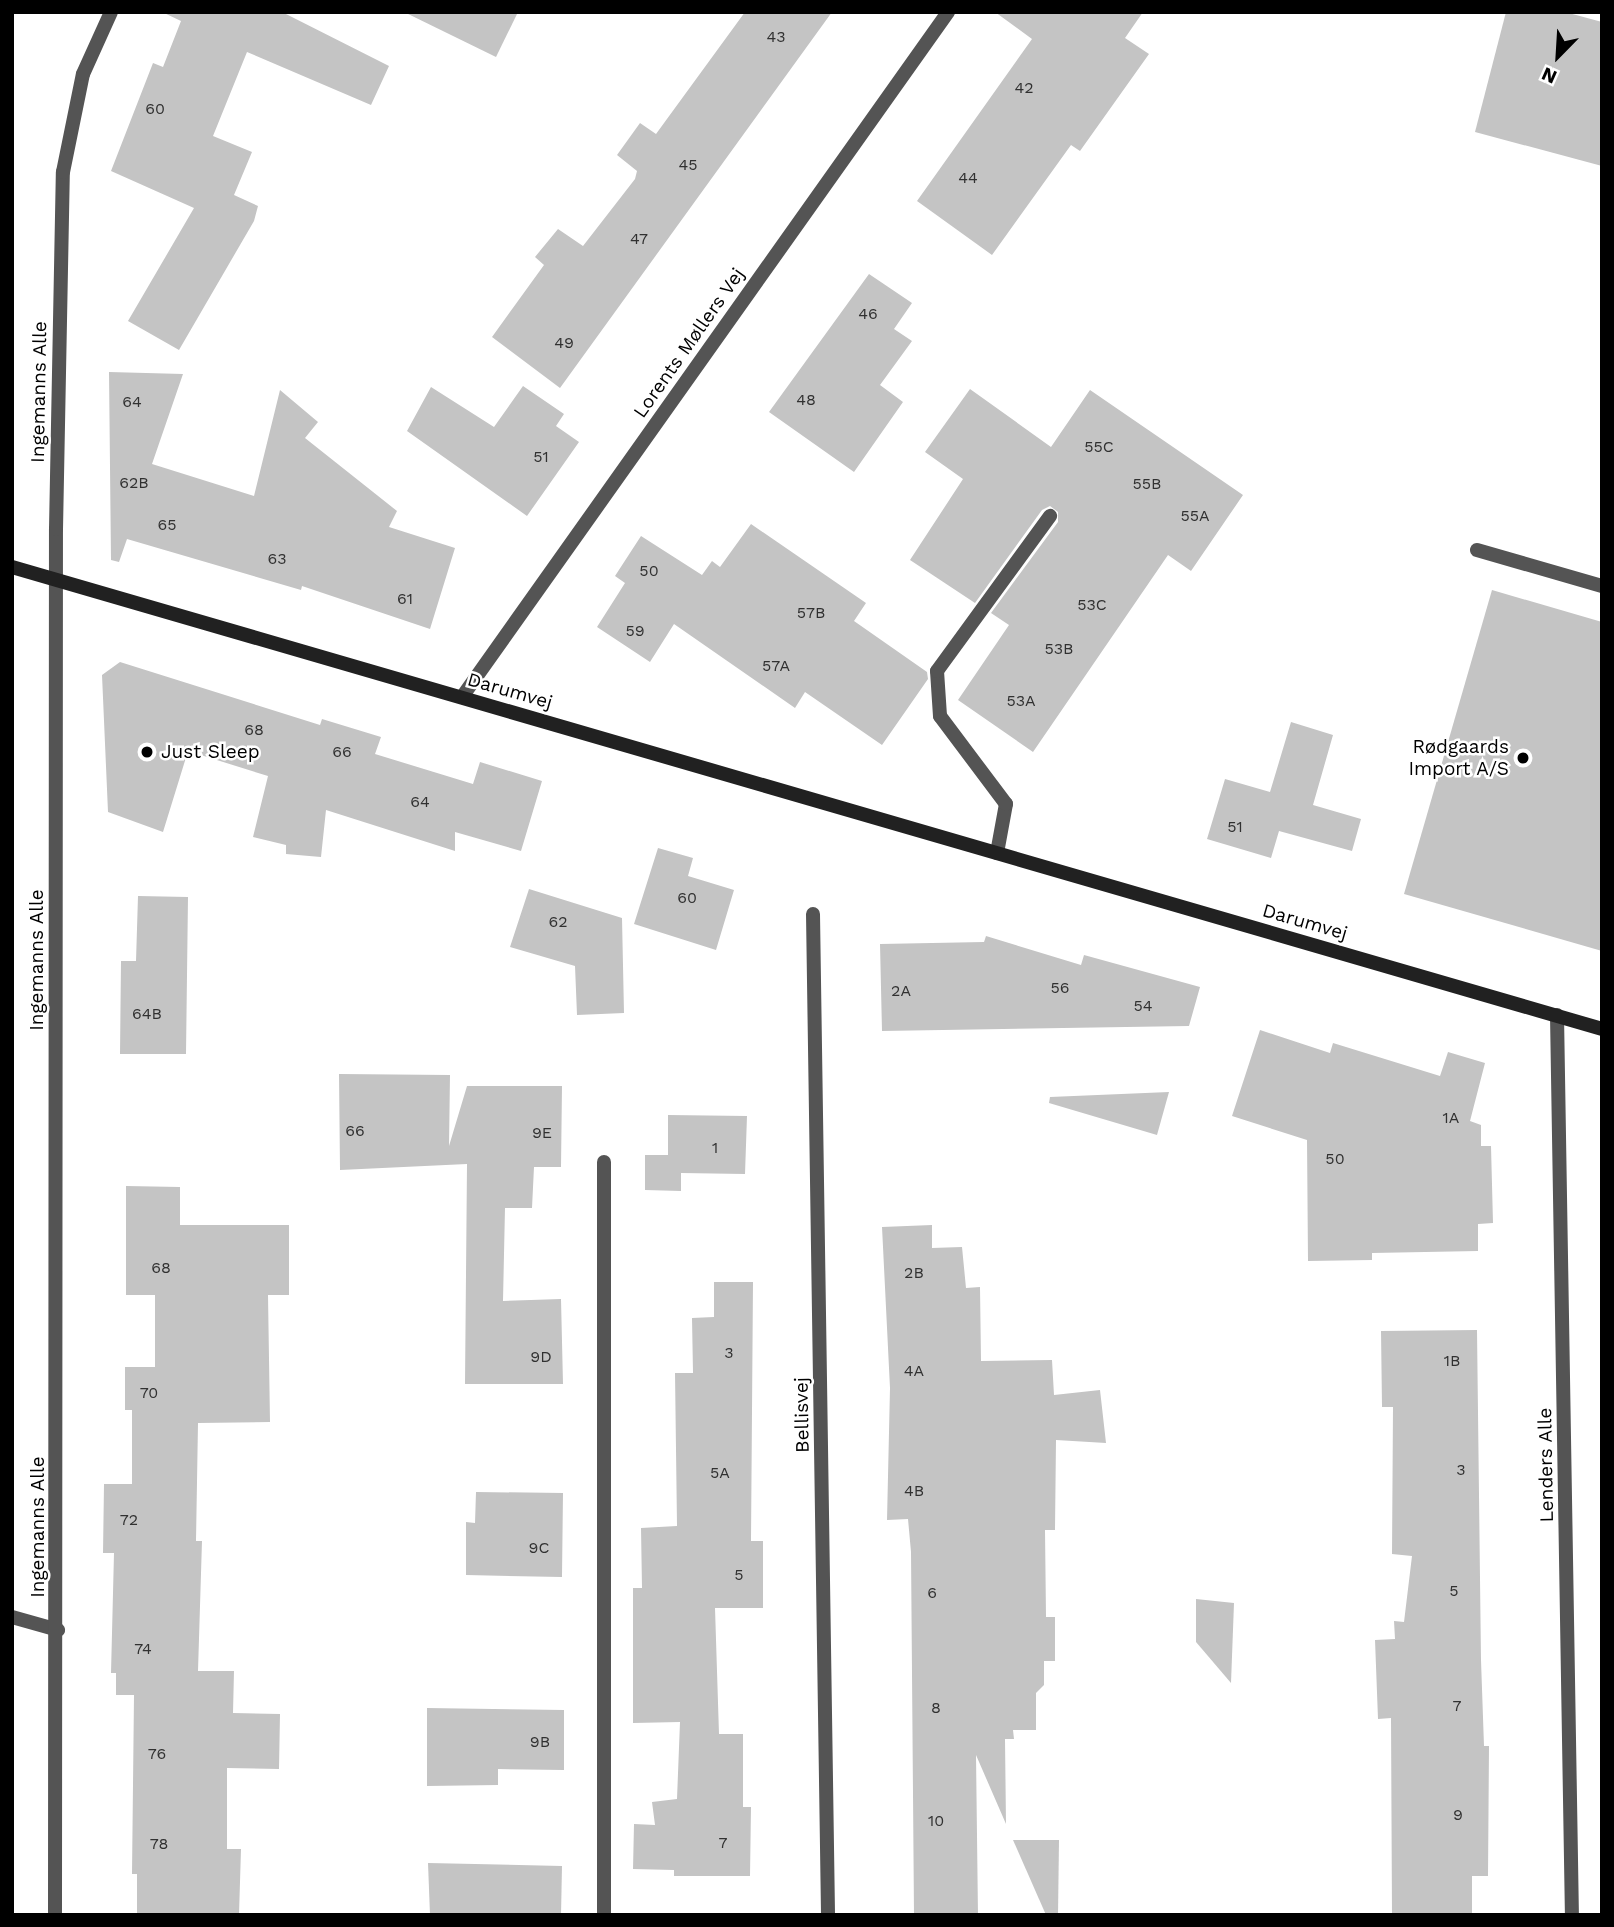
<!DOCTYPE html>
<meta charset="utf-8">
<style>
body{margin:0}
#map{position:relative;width:1614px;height:1927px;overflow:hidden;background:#fff;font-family:"Work Sans",sans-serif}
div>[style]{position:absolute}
.building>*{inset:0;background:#c4c4c4}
.lane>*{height:14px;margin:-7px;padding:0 7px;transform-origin:7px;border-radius:7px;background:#545454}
.street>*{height:14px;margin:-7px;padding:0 7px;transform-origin:7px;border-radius:7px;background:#545454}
.secondary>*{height:14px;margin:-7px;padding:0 7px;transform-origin:7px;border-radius:7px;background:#212121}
.dots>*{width:19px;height:19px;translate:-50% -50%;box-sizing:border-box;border:4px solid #fff;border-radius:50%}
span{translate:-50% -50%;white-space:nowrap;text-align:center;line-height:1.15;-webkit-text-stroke:5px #fff;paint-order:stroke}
.number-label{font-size:16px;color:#313131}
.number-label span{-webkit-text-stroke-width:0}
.street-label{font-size:19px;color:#000}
.poi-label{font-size:19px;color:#000}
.right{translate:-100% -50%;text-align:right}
.left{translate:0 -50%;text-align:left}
.frame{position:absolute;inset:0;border:14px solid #000;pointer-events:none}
.north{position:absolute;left:1523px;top:21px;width:70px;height:70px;-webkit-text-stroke:5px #fff;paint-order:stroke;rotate:204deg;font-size:19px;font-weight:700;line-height:28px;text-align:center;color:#000}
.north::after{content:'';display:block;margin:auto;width:24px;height:32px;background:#000;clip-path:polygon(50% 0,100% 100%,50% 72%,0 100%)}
</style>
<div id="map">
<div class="building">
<i style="clip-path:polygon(162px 12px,282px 12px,389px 66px,371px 105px,247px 52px,213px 136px,252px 152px,234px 195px,258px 206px,254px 221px,179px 350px,128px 321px,194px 208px,111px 171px,153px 63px,163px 67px,181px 21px)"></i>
<i style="clip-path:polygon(404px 12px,518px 12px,496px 57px)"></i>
<i style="clip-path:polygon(745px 12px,832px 12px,560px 388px,492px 337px,544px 265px,535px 257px,558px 229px,583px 246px,635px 179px,637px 171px,617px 155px,640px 123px,656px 134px)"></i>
<i style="clip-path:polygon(995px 12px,1143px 12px,1125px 38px,1149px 54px,1080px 151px,1071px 145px,992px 255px,917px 201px,1032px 39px)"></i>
<i style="clip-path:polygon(1506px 12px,1565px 12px,1602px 22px,1602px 166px,1475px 132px)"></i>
<i style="clip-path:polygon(869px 274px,912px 303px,894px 329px,912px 341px,880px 385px,903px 402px,854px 472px,769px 412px)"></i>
<i style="clip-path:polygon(109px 372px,183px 374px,152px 464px,254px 496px,280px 390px,318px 422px,305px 438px,397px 511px,389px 527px,455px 548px,430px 629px,302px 586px,301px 590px,127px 539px,119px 562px,111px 560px)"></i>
<i style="clip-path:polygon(523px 386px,564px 414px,556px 426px,579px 442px,527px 516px,407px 431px,431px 387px,494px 427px)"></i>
<i style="clip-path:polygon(970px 389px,1051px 447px,1090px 390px,1243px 495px,1191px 571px,1168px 555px,1033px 752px,958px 700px,1009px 625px,991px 613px,1058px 522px,1058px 512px,1050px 506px,1042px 510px,975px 603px,910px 560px,963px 479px,925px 452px)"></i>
<i style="clip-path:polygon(751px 524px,866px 603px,854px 621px,927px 672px,928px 679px,882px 745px,805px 692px,795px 708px,674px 624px,650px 662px,597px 627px,625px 583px,615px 576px,641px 536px,702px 575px,712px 561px,720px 567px)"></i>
<i style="clip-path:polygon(1492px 590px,1602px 622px,1602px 951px,1404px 894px)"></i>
<i style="clip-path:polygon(120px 662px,320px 725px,322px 719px,381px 737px,375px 754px,473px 784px,480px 762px,542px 781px,521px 851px,455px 832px,455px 851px,326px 810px,321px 857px,286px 854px,286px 845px,253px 837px,268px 776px,188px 751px,163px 832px,108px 812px,102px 675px)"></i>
<i style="clip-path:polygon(1291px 722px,1333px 735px,1313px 805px,1361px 819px,1352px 851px,1279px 831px,1271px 858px,1207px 839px,1225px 779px,1270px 792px)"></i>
<i style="clip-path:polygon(658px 848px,693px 858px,688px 876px,734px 890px,716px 950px,634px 924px)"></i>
<i style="clip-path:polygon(529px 889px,622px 918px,624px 1013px,577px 1015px,575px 966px,510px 947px)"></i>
<i style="clip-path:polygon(138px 896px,188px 897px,186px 1054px,120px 1054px,121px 961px,136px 961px)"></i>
<i style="clip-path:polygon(986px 936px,1081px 965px,1084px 955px,1200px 987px,1189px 1026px,882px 1031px,880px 944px,984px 942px)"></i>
<i style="clip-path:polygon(1260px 1030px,1330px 1053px,1333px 1043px,1440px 1076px,1448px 1052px,1485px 1063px,1470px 1121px,1481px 1125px,1481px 1146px,1491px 1146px,1493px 1223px,1478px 1224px,1478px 1251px,1372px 1253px,1372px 1260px,1308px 1261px,1307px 1140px,1232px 1116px)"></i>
<i style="clip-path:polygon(339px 1074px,450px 1075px,449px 1146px,467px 1086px,562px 1086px,561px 1167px,534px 1167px,532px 1208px,505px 1208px,503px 1301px,561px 1299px,563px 1384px,465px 1384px,467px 1164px,340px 1170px)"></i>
<i style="clip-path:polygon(1169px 1092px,1157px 1135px,1049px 1103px,1050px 1097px)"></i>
<i style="clip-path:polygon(668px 1115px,747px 1116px,745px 1174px,681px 1173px,681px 1191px,645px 1190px,645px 1155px,668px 1155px)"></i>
<i style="clip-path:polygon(126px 1186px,180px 1187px,180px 1225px,289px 1225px,289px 1295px,268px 1295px,270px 1422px,198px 1423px,196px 1541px,202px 1541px,198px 1671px,234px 1671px,233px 1713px,280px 1714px,279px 1769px,227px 1768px,227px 1849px,241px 1849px,239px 1915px,137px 1915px,137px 1874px,132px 1874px,134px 1695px,116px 1695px,116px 1673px,111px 1673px,114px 1553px,103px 1553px,104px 1484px,132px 1484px,132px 1410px,125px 1410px,125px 1367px,155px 1367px,155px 1295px,126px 1295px)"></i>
<i style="clip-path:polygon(932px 1225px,932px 1248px,962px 1247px,966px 1288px,980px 1287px,981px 1361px,1052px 1360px,1054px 1395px,1100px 1390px,1106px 1443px,1056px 1440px,1055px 1530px,1045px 1530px,1046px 1617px,1055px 1617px,1055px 1661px,1044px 1661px,1044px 1685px,1036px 1693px,1036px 1730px,1013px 1730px,1014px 1739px,1005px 1739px,1006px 1824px,976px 1755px,978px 1915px,914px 1915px,911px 1552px,908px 1519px,887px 1520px,890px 1388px,882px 1227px)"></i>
<i style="clip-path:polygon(714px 1282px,753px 1282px,751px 1541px,763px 1541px,763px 1608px,715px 1608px,719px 1734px,743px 1734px,743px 1807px,751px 1807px,750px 1876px,674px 1876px,674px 1870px,633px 1869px,634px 1824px,655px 1825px,652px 1802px,677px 1799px,680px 1722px,633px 1723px,633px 1588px,642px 1588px,641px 1528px,677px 1526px,675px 1373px,693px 1373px,692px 1318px,714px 1317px)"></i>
<i style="clip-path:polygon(1477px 1330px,1481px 1660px,1484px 1746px,1489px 1746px,1488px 1876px,1472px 1876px,1472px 1915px,1392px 1915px,1391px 1718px,1378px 1719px,1375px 1640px,1395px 1639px,1394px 1621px,1404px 1622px,1412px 1556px,1392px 1554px,1393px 1407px,1382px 1407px,1381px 1331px)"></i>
<i style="clip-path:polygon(476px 1492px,563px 1493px,562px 1577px,466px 1575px,466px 1522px,475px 1523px)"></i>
<i style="clip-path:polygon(1196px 1599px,1234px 1603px,1231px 1683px,1196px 1642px)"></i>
<i style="clip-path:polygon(427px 1708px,564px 1710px,564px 1770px,498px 1769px,498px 1785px,427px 1786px)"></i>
<i style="clip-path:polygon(1013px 1840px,1059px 1840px,1058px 1915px,1046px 1915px)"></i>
<i style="clip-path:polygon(428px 1863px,562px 1866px,561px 1915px,430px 1915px)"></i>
</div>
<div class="lane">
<i style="left:1477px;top:550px;width:130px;rotate:16.1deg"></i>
</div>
<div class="street">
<i style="left:462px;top:697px;width:840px;rotate:-54.64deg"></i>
<i style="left:997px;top:853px;width:50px;rotate:-79.6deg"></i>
<i style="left:1006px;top:804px;width:110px;rotate:-126.9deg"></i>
<i style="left:940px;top:716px;width:45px;rotate:-93.8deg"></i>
<i style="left:937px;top:671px;width:192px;rotate:-53.9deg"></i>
<i style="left:813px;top:914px;width:1001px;rotate:89.14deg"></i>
<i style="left:1557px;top:1015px;width:900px;rotate:89.05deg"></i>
<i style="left:604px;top:1162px;width:753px;rotate:90deg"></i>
<i style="left:12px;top:1617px;width:48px;rotate:15.8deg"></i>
<i style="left:55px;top:1915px;width:1386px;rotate:-89.96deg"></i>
<i style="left:56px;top:529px;width:357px;rotate:-88.9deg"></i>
<i style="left:63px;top:172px;width:100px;rotate:-78.5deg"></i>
<i style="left:83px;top:74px;width:68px;rotate:-65.7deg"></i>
</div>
<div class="secondary">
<i style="left:12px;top:567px;width:1656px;rotate:16.2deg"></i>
</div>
<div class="dots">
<i style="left:147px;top:752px;background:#000"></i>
<i style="left:1523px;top:758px;background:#000"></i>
</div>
<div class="number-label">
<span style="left:776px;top:37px">43</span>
<span style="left:1024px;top:88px">42</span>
<span style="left:155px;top:109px">60</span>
<span style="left:688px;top:165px">45</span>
<span style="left:968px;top:178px">44</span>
<span style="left:639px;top:239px">47</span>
<span style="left:868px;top:314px">46</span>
<span style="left:564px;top:343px">49</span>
<span style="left:806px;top:400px">48</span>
<span style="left:132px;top:402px">64</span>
<span style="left:1099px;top:447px">55C</span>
<span style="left:541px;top:457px">51</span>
<span style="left:134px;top:483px">62B</span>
<span style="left:1147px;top:484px">55B</span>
<span style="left:1195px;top:516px">55A</span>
<span style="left:167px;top:525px">65</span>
<span style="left:277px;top:559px">63</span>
<span style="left:649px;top:571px">50</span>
<span style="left:405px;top:599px">61</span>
<span style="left:1092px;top:605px">53C</span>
<span style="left:811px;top:613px">57B</span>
<span style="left:635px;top:631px">59</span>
<span style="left:1059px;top:649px">53B</span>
<span style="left:776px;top:666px">57A</span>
<span style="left:1021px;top:701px">53A</span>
<span style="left:254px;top:730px">68</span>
<span style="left:342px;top:752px">66</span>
<span style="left:420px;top:802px">64</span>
<span style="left:1235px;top:827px">51</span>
<span style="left:687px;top:898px">60</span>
<span style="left:558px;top:922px">62</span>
<span style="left:1060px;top:988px">56</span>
<span style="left:901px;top:991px">2A</span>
<span style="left:1143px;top:1006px">54</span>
<span style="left:147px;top:1014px">64B</span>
<span style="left:1451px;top:1118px">1A</span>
<span style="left:355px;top:1131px">66</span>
<span style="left:542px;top:1133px">9E</span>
<span style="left:715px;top:1148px">1</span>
<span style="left:1335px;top:1159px">50</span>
<span style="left:161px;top:1268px">68</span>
<span style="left:914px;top:1273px">2B</span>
<span style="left:729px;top:1353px">3</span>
<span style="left:541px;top:1357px">9D</span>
<span style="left:1452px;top:1361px">1B</span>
<span style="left:914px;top:1371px">4A</span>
<span style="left:149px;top:1393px">70</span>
<span style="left:1461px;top:1470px">3</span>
<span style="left:720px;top:1473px">5A</span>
<span style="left:914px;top:1491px">4B</span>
<span style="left:129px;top:1520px">72</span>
<span style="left:539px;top:1548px">9C</span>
<span style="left:739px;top:1575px">5</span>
<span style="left:1454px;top:1591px">5</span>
<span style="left:932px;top:1593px">6</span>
<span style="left:143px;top:1649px">74</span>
<span style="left:1457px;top:1706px">7</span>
<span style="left:936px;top:1708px">8</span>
<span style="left:540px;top:1742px">9B</span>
<span style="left:157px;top:1754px">76</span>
<span style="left:1458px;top:1815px">9</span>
<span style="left:936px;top:1821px">10</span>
<span style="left:723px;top:1843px">7</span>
<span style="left:159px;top:1844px">78</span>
</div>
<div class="street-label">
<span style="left:689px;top:343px;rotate:-55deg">Lorents Møllers Vej</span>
<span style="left:39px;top:392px;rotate:-89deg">Ingemanns Alle</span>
<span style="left:510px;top:691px;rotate:16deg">Darumvej</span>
<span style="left:1305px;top:922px;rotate:16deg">Darumvej</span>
<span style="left:37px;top:960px;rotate:-90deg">Ingemanns Alle</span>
<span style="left:802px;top:1415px;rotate:-91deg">Bellisvej</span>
<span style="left:1546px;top:1465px;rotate:-91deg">Lenders Alle</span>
<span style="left:38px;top:1527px;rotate:-90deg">Ingemanns Alle</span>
</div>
<div class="poi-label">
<span class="right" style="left:1509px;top:758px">Rødgaards<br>Import A/S</span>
<span class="left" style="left:161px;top:752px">Just Sleep</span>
</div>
<div class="frame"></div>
<div class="north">N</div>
</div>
